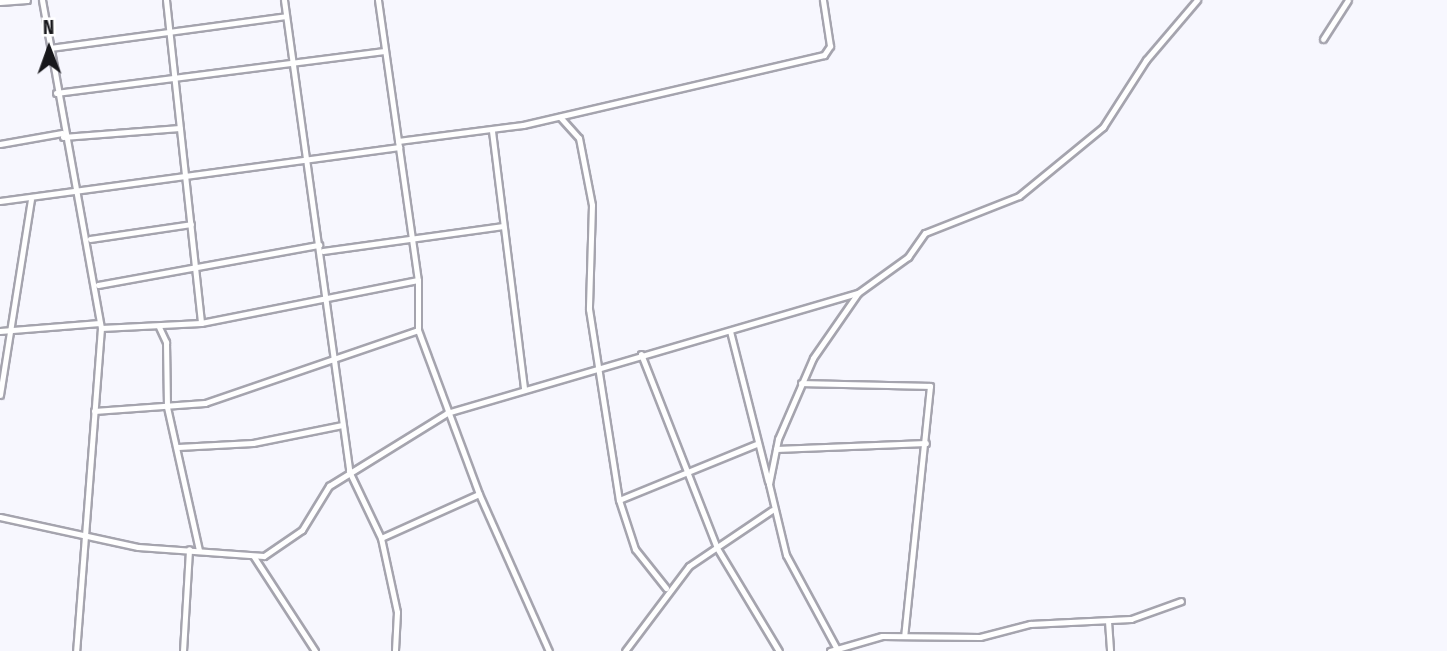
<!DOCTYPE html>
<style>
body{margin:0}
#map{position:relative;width:1447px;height:651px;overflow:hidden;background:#f7f7fe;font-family:"Fira Sans Condensed",sans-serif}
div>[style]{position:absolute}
.roads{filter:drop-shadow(2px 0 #a5a4ae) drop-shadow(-2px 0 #a5a4ae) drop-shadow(0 2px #a5a4ae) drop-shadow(0 -2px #a5a4ae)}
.minor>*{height:5px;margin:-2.5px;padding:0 2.5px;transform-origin:2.5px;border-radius:2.5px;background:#fff}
span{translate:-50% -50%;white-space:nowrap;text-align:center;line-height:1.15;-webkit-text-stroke:5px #fff;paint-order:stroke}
.north{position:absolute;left:14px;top:14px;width:70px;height:70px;-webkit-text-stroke:5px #fff;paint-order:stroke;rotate:359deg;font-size:19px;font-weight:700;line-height:28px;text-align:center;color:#17171b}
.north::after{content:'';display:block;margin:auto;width:24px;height:32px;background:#17171b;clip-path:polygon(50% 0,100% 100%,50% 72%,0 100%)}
</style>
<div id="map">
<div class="roads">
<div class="minor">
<i style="left:42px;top:0;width:333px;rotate:79.8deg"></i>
<i style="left:101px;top:328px;width:324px;rotate:94.4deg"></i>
<i style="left:166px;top:0;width:325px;rotate:83.8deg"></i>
<i style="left:284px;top:0;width:475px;rotate:82.1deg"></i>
<i style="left:349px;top:471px;width:74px;rotate:64.5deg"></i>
<i style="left:381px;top:538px;width:76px;rotate:77.8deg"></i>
<i style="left:397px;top:612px;width:39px;rotate:93deg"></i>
<i style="left:378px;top:0;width:283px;rotate:81.9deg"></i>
<i style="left:418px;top:280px;width:50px;rotate:90deg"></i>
<i style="left:418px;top:330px;width:175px;rotate:69.6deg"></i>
<i style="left:479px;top:494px;width:172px;rotate:66deg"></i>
<i style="left:0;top:2px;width:27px;rotate:-4deg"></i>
<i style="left:1323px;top:39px;width:46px;rotate:-57.3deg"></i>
<i style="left:50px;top:48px;width:238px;rotate:-7.7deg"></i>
<i style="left:56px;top:93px;width:329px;rotate:-7.3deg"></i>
<i style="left:560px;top:117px;width:28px;rotate:48deg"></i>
<i style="left:579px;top:138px;width:68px;rotate:79deg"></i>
<i style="left:592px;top:205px;width:104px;rotate:91.7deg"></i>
<i style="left:589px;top:309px;width:193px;rotate:81.1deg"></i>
<i style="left:619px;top:500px;width:52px;rotate:71.9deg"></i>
<i style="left:635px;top:549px;width:50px;rotate:51.5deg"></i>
<i style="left:492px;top:131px;width:260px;rotate:82.9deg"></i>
<i style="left:63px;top:137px;width:117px;rotate:-4.4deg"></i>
<i style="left:398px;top:141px;width:126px;rotate:-7.3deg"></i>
<i style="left:523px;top:125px;width:309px;rotate:-13.1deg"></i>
<i style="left:824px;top:55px;width:11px;rotate:-56deg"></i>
<i style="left:830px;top:46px;width:47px;rotate:-98.7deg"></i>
<i style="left:0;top:144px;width:63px;rotate:-10.1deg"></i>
<i style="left:0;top:201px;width:403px;rotate:-7.7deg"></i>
<i style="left:90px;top:239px;width:102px;rotate:-8.4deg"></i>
<i style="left:323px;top:251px;width:182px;rotate:-7.9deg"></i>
<i style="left:98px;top:285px;width:225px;rotate:-10.3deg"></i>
<i style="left:159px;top:327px;width:17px;rotate:65deg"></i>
<i style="left:166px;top:342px;width:65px;rotate:89.1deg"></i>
<i style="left:167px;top:407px;width:147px;rotate:77.4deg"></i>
<i style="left:101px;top:328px;width:100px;rotate:-2.9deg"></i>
<i style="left:201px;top:323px;width:221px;rotate:-11.2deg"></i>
<i style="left:0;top:331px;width:100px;rotate:-4.6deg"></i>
<i style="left:730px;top:331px;width:155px;rotate:75.8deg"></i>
<i style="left:641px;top:354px;width:208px;rotate:68.6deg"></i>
<i style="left:717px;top:548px;width:120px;rotate:59deg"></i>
<i style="left:801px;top:383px;width:129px;rotate:1.3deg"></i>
<i style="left:930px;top:386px;width:251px;rotate:95.9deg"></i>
<i style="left:0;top:395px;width:198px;rotate:-81deg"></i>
<i style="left:94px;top:411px;width:111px;rotate:-4.1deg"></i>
<i style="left:205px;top:403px;width:225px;rotate:-18.9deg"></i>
<i style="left:178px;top:447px;width:75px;rotate:-3.1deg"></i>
<i style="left:253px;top:443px;width:91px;rotate:-11.4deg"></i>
<i style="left:776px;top:449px;width:150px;rotate:-2.3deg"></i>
<i style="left:619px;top:500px;width:148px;rotate:-22.2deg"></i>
<i style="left:0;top:517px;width:141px;rotate:12.3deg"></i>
<i style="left:138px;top:547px;width:126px;rotate:4.1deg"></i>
<i style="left:264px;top:556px;width:46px;rotate:-34.4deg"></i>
<i style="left:302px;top:530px;width:52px;rotate:-58.5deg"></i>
<i style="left:329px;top:486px;width:139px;rotate:-31.7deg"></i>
<i style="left:447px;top:413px;width:428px;rotate:-16.3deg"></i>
<i style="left:381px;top:538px;width:107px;rotate:-24.2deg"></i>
<i style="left:254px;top:557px;width:112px;rotate:57deg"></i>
<i style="left:1108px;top:621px;width:30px;rotate:86deg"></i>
<i style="left:183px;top:651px;width:102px;rotate:-86.6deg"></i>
<i style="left:625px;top:651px;width:106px;rotate:-53deg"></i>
<i style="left:689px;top:566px;width:100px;rotate:-34deg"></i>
<i style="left:830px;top:651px;width:54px;rotate:-16.1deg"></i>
<i style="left:882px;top:636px;width:98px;rotate:0.6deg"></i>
<i style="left:980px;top:637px;width:52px;rotate:-14.6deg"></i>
<i style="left:1030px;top:624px;width:101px;rotate:-2.8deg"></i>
<i style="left:1131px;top:619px;width:53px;rotate:-19.8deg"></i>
<i style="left:838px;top:651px;width:109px;rotate:-118.4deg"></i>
<i style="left:786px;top:555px;width:73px;rotate:-103.5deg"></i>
<i style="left:769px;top:484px;width:46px;rotate:-78.7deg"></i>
<i style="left:778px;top:439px;width:88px;rotate:-66.6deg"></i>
<i style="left:813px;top:358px;width:79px;rotate:-55.3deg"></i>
<i style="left:858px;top:293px;width:62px;rotate:-35.8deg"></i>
<i style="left:908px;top:257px;width:29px;rotate:-55deg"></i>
<i style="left:925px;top:233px;width:101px;rotate:-21.5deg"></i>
<i style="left:1019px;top:196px;width:109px;rotate:-39.4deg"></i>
<i style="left:1103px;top:127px;width:80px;rotate:-57.3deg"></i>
<i style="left:1146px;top:60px;width:79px;rotate:-49.6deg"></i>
</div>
</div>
<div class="north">N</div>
</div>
